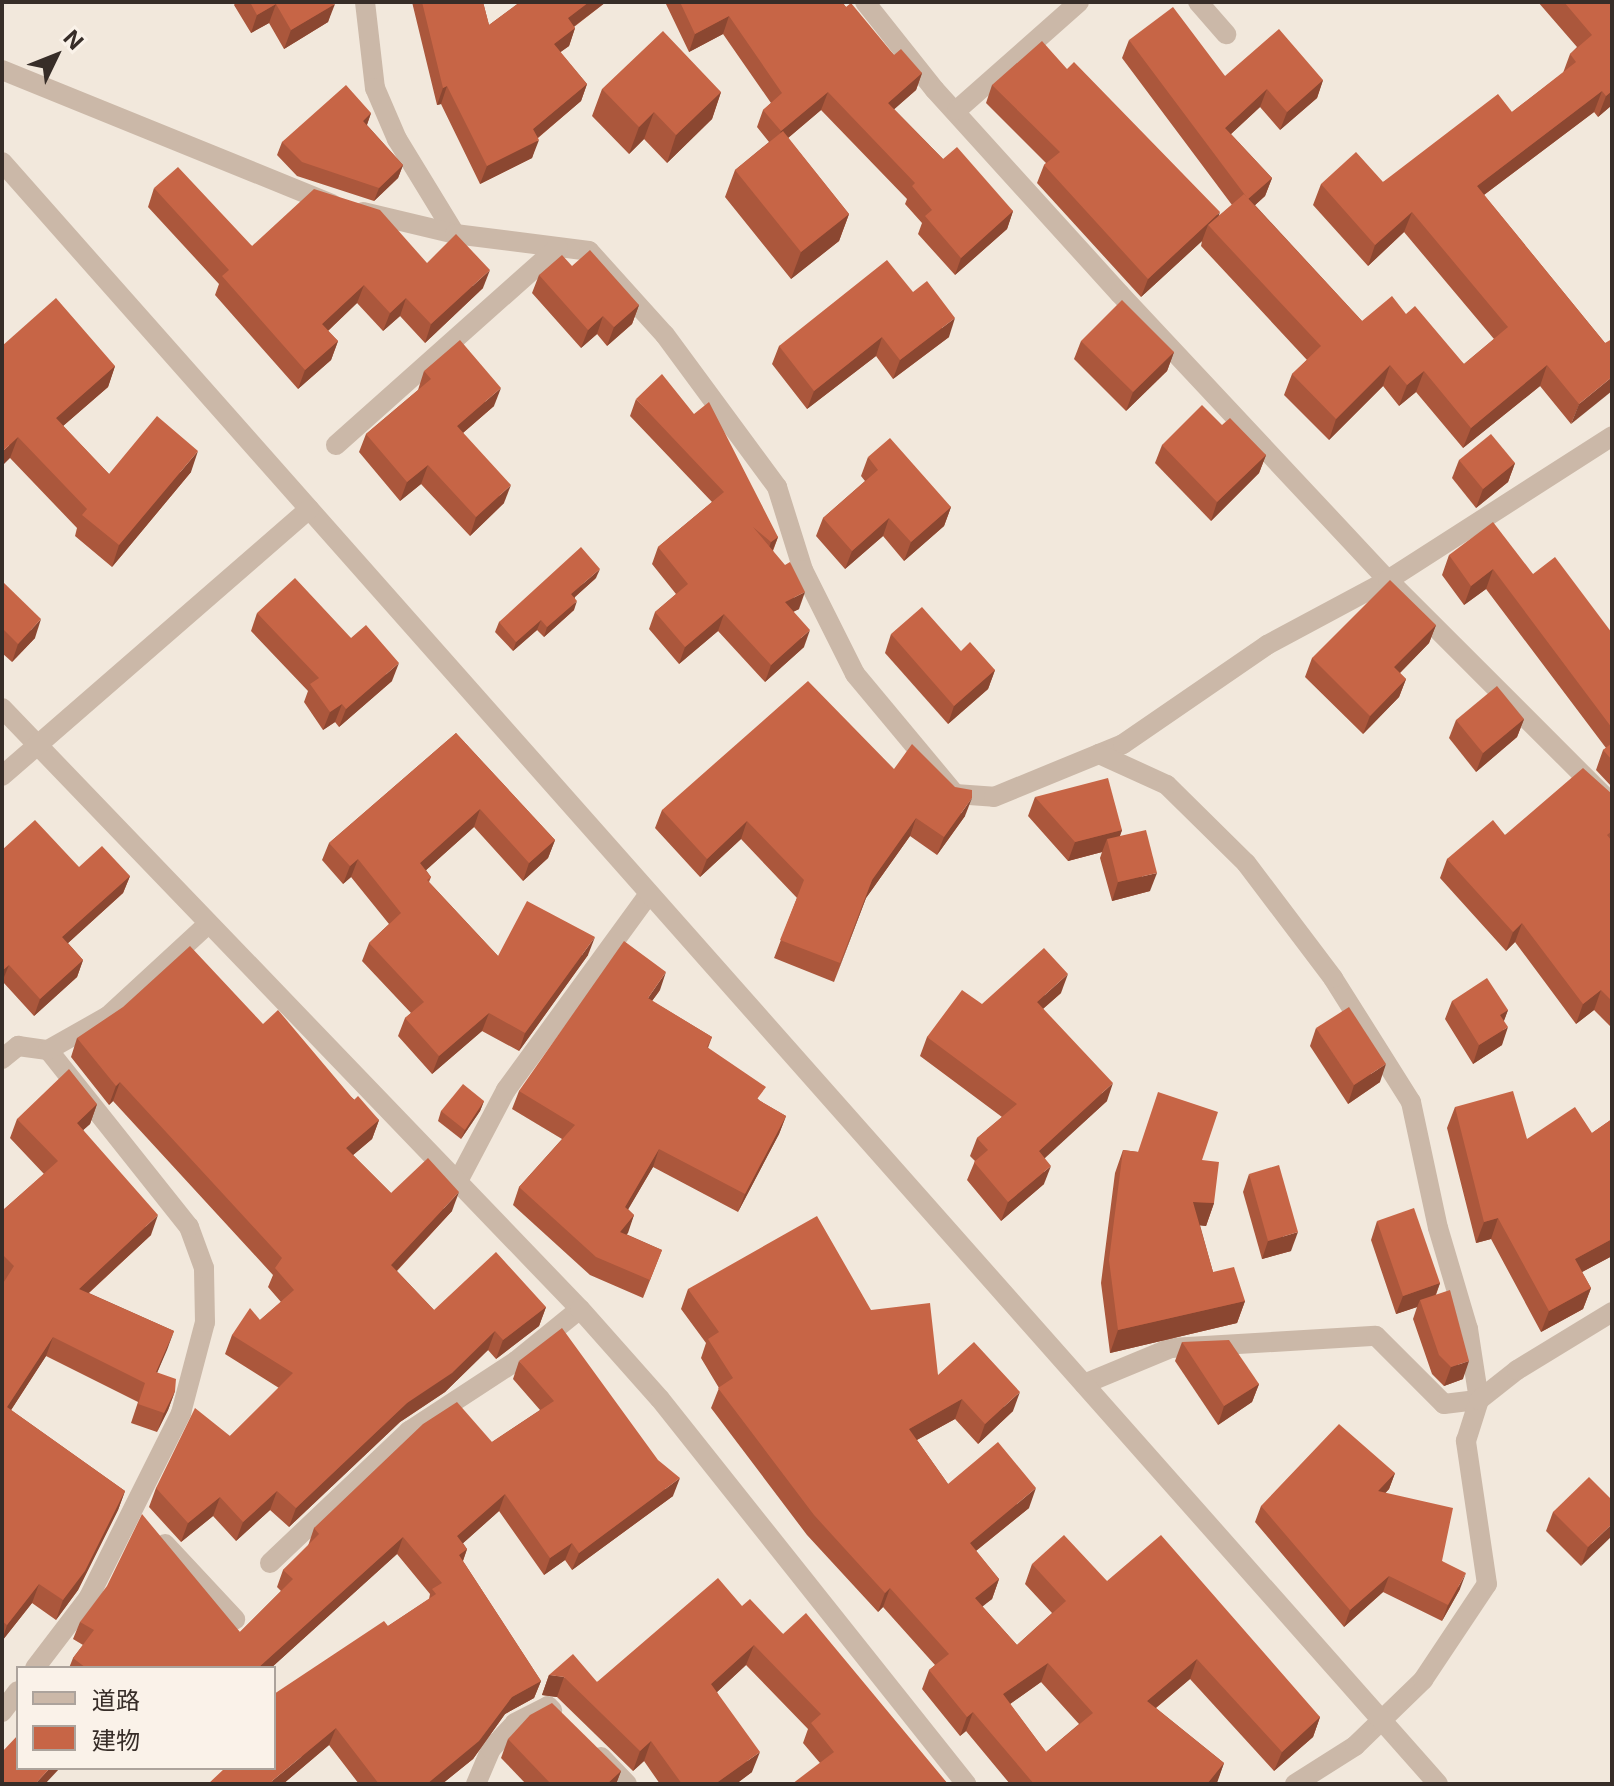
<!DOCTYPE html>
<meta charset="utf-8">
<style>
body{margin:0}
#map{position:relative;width:1614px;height:1786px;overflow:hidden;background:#f2e8dc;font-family:Inter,"Noto Sans JP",sans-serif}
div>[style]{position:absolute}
.minor>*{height:20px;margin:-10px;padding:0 10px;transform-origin:10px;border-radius:10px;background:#cbb8a8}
.tertiary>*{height:20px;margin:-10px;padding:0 10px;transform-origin:10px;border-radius:10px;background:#cbb8a8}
.wall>*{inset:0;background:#ab573c}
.shaded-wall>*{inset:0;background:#8b4731}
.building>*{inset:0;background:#c76546}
span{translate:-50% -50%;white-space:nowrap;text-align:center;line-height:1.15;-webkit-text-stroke:6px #faf2e9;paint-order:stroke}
.frame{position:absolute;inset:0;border:4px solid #372d28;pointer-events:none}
.legend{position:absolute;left:16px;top:1666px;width:260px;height:104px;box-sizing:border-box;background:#faf2e9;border:2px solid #aca39c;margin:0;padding:10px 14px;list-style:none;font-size:24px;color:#372d28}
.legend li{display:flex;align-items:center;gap:16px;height:40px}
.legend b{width:40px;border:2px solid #aca39c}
.north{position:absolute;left:16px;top:16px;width:80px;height:80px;-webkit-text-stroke:6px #faf2e9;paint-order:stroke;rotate:47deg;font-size:22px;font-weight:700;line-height:32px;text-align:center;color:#372d28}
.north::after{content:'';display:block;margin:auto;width:28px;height:36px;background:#372d28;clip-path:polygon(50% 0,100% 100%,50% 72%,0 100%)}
</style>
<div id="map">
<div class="minor">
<i style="left:365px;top:2px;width:87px;rotate:83.4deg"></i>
<i style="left:375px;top:88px;width:56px;rotate:66.7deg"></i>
<i style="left:397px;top:139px;width:111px;rotate:58.6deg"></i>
<i style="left:865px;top:2px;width:112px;rotate:51.5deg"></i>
<i style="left:935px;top:90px;width:275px;rotate:47.8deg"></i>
<i style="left:1120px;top:294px;width:392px;rotate:46.9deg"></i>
<i style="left:1388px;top:580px;width:317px;rotate:45deg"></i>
<i style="left:1198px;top:2px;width:43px;rotate:48.8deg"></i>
<i style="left:2px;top:70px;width:356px;rotate:22.1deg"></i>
<i style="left:957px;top:110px;width:163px;rotate:-41.5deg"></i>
<i style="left:363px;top:212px;width:95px;rotate:13.4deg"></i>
<i style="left:455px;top:234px;width:135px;rotate:7.2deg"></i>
<i style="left:589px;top:251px;width:113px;rotate:47.9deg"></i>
<i style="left:665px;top:335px;width:189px;rotate:53.6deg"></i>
<i style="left:777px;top:487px;width:87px;rotate:72.6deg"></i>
<i style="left:803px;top:570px;width:116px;rotate:63.4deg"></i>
<i style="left:855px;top:674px;width:156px;rotate:50.2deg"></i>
<i style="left:955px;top:794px;width:39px;rotate:4deg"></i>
<i style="left:994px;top:797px;width:139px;rotate:-22.3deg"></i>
<i style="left:1123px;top:744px;width:175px;rotate:-34.5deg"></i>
<i style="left:1267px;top:645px;width:137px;rotate:-28.2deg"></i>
<i style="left:1388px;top:580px;width:266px;rotate:-32.7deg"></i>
<i style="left:336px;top:445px;width:297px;rotate:-41.7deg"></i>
<i style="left:2px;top:1059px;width:21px;rotate:-39deg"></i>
<i style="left:18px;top:1046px;width:30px;rotate:8deg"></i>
<i style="left:458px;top:1181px;width:103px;rotate:-62.2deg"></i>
<i style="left:506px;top:1090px;width:243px;rotate:-53.9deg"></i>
<i style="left:1084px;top:1384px;width:94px;rotate:-22.5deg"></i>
<i style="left:1171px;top:1348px;width:205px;rotate:-3.4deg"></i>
<i style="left:1376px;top:1336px;width:96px;rotate:45deg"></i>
<i style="left:1444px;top:1404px;width:35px;rotate:-7deg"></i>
<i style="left:1479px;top:1400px;width:72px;rotate:-98.8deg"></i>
<i style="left:1468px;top:1329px;width:105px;rotate:-106.5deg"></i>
<i style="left:1438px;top:1228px;width:129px;rotate:-102.1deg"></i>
<i style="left:1411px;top:1102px;width:146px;rotate:-122.2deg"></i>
<i style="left:1333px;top:978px;width:144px;rotate:-127.1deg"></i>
<i style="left:1246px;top:863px;width:111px;rotate:-135.4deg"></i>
<i style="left:1167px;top:785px;width:75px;rotate:-155.5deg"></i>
<i style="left:165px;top:1544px;width:103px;rotate:47deg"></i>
<i style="left:270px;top:1563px;width:192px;rotate:-43.5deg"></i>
<i style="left:409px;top:1431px;width:128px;rotate:-33.2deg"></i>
<i style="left:516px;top:1361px;width:82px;rotate:-39.1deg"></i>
<i style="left:35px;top:1668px;width:89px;rotate:-52.7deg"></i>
<i style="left:89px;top:1597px;width:206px;rotate:-63.4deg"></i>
<i style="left:181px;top:1413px;width:94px;rotate:-75.2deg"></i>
<i style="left:205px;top:1322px;width:54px;rotate:-91.1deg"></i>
<i style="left:204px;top:1268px;width:44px;rotate:-110.1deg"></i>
<i style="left:189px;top:1227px;width:226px;rotate:-128.5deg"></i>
<i style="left:48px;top:1050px;width:69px;rotate:-29.5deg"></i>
<i style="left:108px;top:1016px;width:136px;rotate:-42.6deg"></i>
<i style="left:2px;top:1712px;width:26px;rotate:-53deg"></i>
<i style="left:601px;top:1757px;width:37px;rotate:46deg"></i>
<i style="left:476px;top:1784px;width:38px;rotate:-67deg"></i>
<i style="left:491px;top:1749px;width:35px;rotate:-47deg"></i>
<i style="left:515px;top:1723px;width:37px;rotate:-27deg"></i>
<i style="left:548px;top:1706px;width:6px;rotate:45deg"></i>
<i style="left:1295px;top:1784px;width:71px;rotate:-32.3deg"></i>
<i style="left:1355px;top:1746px;width:95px;rotate:-44.1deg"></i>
<i style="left:1423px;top:1680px;width:115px;rotate:-56.3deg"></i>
<i style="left:1487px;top:1584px;width:145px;rotate:-98.4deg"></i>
<i style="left:1466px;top:1441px;width:43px;rotate:-72.4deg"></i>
<i style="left:1479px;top:1400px;width:48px;rotate:-38.3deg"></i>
<i style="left:1517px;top:1370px;width:111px;rotate:-31.4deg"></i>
</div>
<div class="tertiary">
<i style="left:2px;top:162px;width:2166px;rotate:48.48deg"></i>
<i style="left:2px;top:708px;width:834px;rotate:46.12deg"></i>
<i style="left:580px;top:1309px;width:120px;rotate:48.4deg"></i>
<i style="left:660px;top:1399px;width:492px;rotate:51.5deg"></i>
<i style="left:2px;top:776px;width:407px;rotate:-41deg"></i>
</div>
<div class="wall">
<i style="clip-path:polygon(236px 2px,334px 2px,328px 22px,284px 49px,269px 23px,251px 33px,234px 5px)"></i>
<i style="clip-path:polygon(412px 2px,483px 2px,489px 25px,520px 2px,606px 2px,574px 27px,575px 28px,569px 46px,560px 52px,587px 84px,581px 101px,538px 138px,532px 158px,480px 184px,441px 104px,437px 105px)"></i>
<i style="clip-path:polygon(665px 2px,842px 2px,846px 7px,894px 55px,922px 73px,916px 90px,894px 109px,943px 159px,1013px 211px,1007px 229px,955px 275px,918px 234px,922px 223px,905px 204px,907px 199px,821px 110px,788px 138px,849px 214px,839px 241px,791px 279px,725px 197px,735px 170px,769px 142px,757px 127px,763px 110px,771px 103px,723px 34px,689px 52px)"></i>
<i style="clip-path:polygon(1538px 2px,1612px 2px,1612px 105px,1598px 117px,1594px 112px,1484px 195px,1605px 343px,1571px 424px,1540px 386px,1463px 448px,1416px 392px,1399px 406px,1383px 386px,1329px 440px,1284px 395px,1292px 374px,1307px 360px,1201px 246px,1202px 241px,1141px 297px,1037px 183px,1044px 165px,1046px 163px,986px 103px,992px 85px,1067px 69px,1219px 216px,1232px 205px,1122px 58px,1129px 40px,1225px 76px,1323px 80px,1317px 98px,1280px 130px,1260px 107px,1231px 134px,1272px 178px,1265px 196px,1255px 205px,1362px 321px,1406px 314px,1464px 364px,1494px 339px,1404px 232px,1368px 266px,1313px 205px,1321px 184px,1383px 182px,1512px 112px,1563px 73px,1570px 54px,1577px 47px)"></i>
<i style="clip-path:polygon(602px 89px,721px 92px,712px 119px,667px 163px,644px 139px,629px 154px,592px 116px)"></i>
<i style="clip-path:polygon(371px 113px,367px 125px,403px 165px,398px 178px,374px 201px,297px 176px,277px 155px,282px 142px)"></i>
<i style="clip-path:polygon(154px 188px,252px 246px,483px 288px,425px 343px,400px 316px,383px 331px,357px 303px,328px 331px,338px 341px,331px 360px,298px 389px,215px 295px,219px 284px,148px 207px)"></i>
<i style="clip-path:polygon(572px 266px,639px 305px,632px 324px,607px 346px,597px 334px,581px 348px,532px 293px,539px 275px)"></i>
<i style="clip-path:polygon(913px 292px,949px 337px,893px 379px,876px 356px,807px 409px,772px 364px,779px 346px)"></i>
<i style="clip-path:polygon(1081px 341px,1174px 352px,1167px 371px,1126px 411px,1074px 359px)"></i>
<i style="clip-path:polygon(2px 346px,115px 366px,108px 387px,63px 426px,109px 474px,191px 472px,112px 567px,75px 536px,77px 528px,10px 458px)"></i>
<i style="clip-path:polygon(424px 371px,494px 406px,463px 433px,504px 503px,470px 536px,421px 484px,400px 501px,359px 452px,366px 434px,418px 390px)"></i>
<i style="clip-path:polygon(636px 399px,778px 537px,773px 551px,799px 609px,793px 612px,804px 647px,765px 682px,718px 631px,679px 664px,649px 629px,655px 612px,676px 594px,652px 564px,658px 547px,712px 502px,630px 416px)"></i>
<i style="clip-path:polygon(1222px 425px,1266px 455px,1259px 473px,1211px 521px,1155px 463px,1162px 445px)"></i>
<i style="clip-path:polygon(868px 457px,951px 507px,944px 526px,904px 561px,883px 536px,845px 569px,816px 536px,823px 518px,865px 481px,861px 476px)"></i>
<i style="clip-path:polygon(1459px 460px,1515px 463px,1508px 482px,1476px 508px,1452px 478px)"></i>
<i style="clip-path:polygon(1449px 555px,1533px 574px,1612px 633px,1612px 787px,1596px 770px,1603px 750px,1606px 748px,1486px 589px,1464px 605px,1442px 575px)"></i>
<i style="clip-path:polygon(596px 578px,575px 597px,574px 610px,544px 637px,537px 630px,513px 651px,495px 632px,499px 622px)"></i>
<i style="clip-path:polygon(2px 581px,35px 638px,12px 662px,2px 653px)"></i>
<i style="clip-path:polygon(257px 613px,351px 638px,392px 681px,339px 727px,335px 722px,323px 730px,304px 702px,308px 691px,251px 631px)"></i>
<i style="clip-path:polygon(1436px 625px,1429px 643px,1400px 673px,1406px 679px,1399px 697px,1363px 734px,1305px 677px,1312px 658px)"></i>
<i style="clip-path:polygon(891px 634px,995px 670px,988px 689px,948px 724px,885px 653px)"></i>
<i style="clip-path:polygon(1524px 719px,1517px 737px,1476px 772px,1449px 738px,1456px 720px)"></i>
<i style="clip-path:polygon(456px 733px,555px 840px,548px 858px,523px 881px,474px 827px,426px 870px,431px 877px,429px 882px,498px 956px,588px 955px,519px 1051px,482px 1031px,432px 1074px,398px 1036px,405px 1018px,411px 1013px,362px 961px,369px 943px,389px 924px,351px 877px,343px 884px,322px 860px,329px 843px)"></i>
<i style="clip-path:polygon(894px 769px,965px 816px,937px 855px,910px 836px,866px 898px,834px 982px,774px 958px,797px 898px,741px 839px,700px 877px,655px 828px,662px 810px)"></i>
<i style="clip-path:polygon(1612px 794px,1612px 1028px,1594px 1010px,1576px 1024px,1515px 942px,1506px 951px,1440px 878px,1447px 859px,1505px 835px)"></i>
<i style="clip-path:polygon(1035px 797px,1122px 830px,1120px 836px,1150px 891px,1112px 901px,1100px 858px,1102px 852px,1068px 861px,1028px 816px)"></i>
<i style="clip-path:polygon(2px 850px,79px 867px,130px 876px,123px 893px,68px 943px,83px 960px,77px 977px,34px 1016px,3px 982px)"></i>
<i style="clip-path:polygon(660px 990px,652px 1001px,712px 1037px,708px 1048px,760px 1101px,786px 1116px,779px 1134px,738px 1212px,653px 1167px,628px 1209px,634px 1215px,626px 1234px,662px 1250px,643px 1298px,590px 1275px,513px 1205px,519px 1187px,562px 1139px,512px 1109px,519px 1091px)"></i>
<i style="clip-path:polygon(1061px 993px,1043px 1009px,1107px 1101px,1044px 1158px,1044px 1184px,1001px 1221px,967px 1180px,975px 1161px,970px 1156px,977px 1138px,1002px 1117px,920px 1056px,927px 1037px,982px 1004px)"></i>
<i style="clip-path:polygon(1452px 1001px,1508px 1010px,1504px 1020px,1502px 1045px,1473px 1064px,1445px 1019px)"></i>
<i style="clip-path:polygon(263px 1024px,379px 1120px,372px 1139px,353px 1155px,391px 1193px,452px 1211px,397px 1271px,434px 1310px,546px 1307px,539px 1326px,496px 1359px,488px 1350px,445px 1392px,400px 1422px,289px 1527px,270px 1510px,236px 1541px,213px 1516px,181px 1542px,149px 1507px,156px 1488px,230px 1436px,279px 1388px,225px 1354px,232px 1335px,260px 1320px,281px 1302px,268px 1287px,273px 1275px,113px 1101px,109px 1105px,71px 1057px,77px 1038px)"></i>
<i style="clip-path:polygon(1316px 1028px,1380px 1082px,1348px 1104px,1310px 1046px)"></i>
<i style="clip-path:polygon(484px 1101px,480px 1111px,461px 1139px,438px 1121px,441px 1111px)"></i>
<i style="clip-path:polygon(97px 1104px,90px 1124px,83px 1130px,151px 1235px,89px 1293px,174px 1331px,157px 1373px,175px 1391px,168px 1410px,157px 1432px,131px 1423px,138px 1402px,46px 1356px,11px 1410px,125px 1491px,118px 1510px,78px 1590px,56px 1620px,32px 1603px,2px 1641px,2px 1285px,4px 1282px,2px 1280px,2px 1211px,44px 1174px,10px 1138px,17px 1119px)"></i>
<i style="clip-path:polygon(1455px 1107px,1527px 1139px,1592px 1133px,1612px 1119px,1612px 1256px,1582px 1272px,1591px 1288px,1583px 1309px,1541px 1332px,1491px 1239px,1476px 1243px,1447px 1128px)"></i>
<i style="clip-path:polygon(1123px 1150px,1202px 1160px,1214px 1203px,1206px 1226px,1200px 1225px,1213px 1272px,1245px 1301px,1237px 1323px,1110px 1353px,1101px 1283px,1115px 1173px)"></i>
<i style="clip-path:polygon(1249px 1174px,1291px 1251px,1262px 1259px,1243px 1192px)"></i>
<i style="clip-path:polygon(1377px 1221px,1440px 1283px,1436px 1295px,1463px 1379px,1444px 1386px,1432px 1374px,1413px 1319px,1417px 1307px,1396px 1314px,1371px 1240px)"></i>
<i style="clip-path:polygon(evenodd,688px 1289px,871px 1310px,938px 1375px,1013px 1411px,978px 1444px,955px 1419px,917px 1440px,948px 1484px,1029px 1508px,976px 1551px,999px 1579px,992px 1599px,982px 1606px,1017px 1645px,1052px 1613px,1025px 1584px,1032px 1564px,1107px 1581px,1320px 1717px,1313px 1737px,1274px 1771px,1190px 1679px,1156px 1708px,1224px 1763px,1216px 1784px,1010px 1784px,966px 1731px,960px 1736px,922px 1689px,929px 1670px,935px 1665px,883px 1607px,878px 1612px,807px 1535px,711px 1408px,719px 1388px,701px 1358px,706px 1343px,681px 1309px,688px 1289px,1041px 1682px,1079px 1724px,1046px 1752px,1010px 1704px,1041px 1682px)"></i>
<i style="clip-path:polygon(1182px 1342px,1259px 1384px,1252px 1402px,1218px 1425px,1175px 1361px)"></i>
<i style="clip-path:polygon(519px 1361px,673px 1496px,572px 1570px,565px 1560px,544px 1575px,499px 1511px,463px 1543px,467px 1549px,463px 1561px,541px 1681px,534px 1698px,505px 1714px,473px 1759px,442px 1784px,359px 1784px,329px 1745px,283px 1784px,388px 1626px,429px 1599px,430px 1594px,397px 1554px,271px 1668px,69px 1668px,73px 1658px,83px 1645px,73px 1639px,80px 1622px,240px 1632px,281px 1591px,277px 1587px,283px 1570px,308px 1546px,314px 1528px,492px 1442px,540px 1410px,513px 1379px)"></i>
<i style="clip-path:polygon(1395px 1473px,1389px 1489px,1385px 1493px,1442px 1561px,1460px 1589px,1442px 1621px,1383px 1592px,1344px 1627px,1255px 1522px,1261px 1506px)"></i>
<i style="clip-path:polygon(1612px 1500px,1581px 1566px,1546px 1531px,1553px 1512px)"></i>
<i style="clip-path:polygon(742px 1606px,783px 1634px,948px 1784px,820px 1763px,803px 1743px,808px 1729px,746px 1665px,717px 1692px,752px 1772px,736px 1784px,660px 1784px,644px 1761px,633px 1771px,557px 1697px,542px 1695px,549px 1675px,597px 1682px)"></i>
<i style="clip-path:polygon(508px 1739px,621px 1771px,616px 1784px,526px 1784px,501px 1758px)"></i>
</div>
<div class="shaded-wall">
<i style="clip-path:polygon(589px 2px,606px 2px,561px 36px,568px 18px)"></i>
<i style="clip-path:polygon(276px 4px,269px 23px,251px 33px,257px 15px)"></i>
<i style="clip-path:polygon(335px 4px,328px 22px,284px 49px,291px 30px)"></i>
<i style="clip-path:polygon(729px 16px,723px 34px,689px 52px,695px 34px)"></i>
<i style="clip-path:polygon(575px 28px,569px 46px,547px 62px,554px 44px)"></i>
<i style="clip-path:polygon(922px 73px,916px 90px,882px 120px,888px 103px)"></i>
<i style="clip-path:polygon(1323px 80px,1317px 98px,1280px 130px,1287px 112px)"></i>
<i style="clip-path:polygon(587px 84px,581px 101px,529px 145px,539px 140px,532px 158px,480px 184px,487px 166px,533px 129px)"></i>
<i style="clip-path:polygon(447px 86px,441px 104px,437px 105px,443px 88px)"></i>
<i style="clip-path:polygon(1267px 89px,1260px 107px,1218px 146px,1225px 128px)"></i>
<i style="clip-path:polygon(1602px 91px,1594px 112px,1469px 206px,1477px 186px)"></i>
<i style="clip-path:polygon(1612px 91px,1612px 105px,1598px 117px,1606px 96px)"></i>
<i style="clip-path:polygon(721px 92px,712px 119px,667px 163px,676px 135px)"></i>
<i style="clip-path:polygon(828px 92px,821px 110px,775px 149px,781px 131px)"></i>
<i style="clip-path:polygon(654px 112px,644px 139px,629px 154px,639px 127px)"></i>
<i style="clip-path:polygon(371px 113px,366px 127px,363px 121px)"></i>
<i style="clip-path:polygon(403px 165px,398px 178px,374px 201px,379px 188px)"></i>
<i style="clip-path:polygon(1272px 178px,1265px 196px,1241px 218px,1248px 199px)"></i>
<i style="clip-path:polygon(1013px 211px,1007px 229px,955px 275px,961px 258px)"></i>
<i style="clip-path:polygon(1220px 212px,1214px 231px,1208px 225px,1202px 241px,1141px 297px,1148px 279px)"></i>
<i style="clip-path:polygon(1412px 212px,1404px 232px,1368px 266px,1375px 245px)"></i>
<i style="clip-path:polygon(849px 214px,839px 241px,791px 279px,801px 252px)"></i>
<i style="clip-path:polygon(490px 270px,483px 288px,425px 343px,431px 324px)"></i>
<i style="clip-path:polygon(364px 285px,357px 303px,315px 343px,322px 324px)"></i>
<i style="clip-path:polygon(406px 298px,400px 316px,383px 331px,390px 313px)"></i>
<i style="clip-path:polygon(639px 305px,632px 324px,607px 346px,614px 327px)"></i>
<i style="clip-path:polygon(603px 316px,597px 334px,581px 348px,588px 330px)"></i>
<i style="clip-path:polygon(955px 318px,949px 337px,893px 379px,900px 360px)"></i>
<i style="clip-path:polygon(882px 337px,876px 356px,807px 409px,814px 391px)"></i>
<i style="clip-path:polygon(338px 341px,331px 360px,298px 389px,305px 370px)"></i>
<i style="clip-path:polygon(1174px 352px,1167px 371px,1126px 411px,1133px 392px)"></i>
<i style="clip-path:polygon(1390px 365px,1383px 386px,1329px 440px,1336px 419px)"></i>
<i style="clip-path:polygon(1547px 365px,1540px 386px,1463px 448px,1471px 428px)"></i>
<i style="clip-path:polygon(115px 366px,108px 387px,48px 439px,56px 418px)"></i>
<i style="clip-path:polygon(1424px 371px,1416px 392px,1399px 406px,1407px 385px)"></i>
<i style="clip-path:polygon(1612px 377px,1612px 391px,1571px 424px,1579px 404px)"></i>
<i style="clip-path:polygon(501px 388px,494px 406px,450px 444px,457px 426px)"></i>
<i style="clip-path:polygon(18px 437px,10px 458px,2px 466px,2px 452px)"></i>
<i style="clip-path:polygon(198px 451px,191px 472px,112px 567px,119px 545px)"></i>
<i style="clip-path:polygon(1266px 455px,1259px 473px,1211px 521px,1217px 502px)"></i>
<i style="clip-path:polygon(1515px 463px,1508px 482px,1476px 508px,1483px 489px)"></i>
<i style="clip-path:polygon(428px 465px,421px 484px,400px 501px,407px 482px)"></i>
<i style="clip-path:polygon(511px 485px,504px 503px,470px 536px,476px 517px)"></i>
<i style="clip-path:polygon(951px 507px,944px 526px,904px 561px,911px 542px)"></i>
<i style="clip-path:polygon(889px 518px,883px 536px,845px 569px,852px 551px)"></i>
<i style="clip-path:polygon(778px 537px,771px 554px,765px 559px,771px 542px)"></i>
<i style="clip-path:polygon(600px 569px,596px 578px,568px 603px,571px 594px)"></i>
<i style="clip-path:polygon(1493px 569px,1486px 589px,1464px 605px,1471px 586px)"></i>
<i style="clip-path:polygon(805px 592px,799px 609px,778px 619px,785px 602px)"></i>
<i style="clip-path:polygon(577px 601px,574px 610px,544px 637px,547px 627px)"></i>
<i style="clip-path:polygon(724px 614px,718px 631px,679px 664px,685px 647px)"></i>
<i style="clip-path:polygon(41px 619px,35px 638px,12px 662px,18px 644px)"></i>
<i style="clip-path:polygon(541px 620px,537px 630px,513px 651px,516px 642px)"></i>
<i style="clip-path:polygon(1436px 625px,1429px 643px,1388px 685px,1394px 667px)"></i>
<i style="clip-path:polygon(810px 630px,804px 647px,765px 682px,771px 665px)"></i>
<i style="clip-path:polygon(399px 663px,392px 681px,339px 727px,346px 709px)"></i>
<i style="clip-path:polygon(995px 670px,988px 689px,948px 724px,954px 706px)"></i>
<i style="clip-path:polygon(1406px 679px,1399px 697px,1363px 734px,1370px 716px)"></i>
<i style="clip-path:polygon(342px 704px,335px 722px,323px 730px,330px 712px)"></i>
<i style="clip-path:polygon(1524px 719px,1517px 737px,1476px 772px,1483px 753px)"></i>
<i style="clip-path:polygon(972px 798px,965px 816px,937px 855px,944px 837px)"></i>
<i style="clip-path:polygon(480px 809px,474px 827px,414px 881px,420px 863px)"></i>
<i style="clip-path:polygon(916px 818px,910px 836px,866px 898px,834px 982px,872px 880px)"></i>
<i style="clip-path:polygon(747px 821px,741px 839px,700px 877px,707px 859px)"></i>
<i style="clip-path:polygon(1122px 830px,1115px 848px,1107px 839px,1102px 852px,1068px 861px,1075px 842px)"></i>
<i style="clip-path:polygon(555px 840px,548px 858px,523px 881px,529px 863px)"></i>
<i style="clip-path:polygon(358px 859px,351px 877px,343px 884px,350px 866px)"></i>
<i style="clip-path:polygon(1157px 873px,1150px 891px,1112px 901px,1118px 882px)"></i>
<i style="clip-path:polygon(130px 876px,123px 893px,56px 954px,62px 937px)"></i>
<i style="clip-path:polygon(1522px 923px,1515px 942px,1506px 951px,1513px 932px)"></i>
<i style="clip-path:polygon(595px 937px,588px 955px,519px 1051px,525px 1033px)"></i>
<i style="clip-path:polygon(83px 960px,77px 977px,34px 1016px,40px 999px)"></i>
<i style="clip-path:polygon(9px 965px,2px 982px,2px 971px)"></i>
<i style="clip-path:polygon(666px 972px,660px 990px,641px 1016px,648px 998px)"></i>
<i style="clip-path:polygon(1068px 974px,1061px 993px,1030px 1020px,1037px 1002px)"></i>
<i style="clip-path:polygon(1601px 990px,1594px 1010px,1576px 1024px,1583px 1004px)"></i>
<i style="clip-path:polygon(1508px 1010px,1501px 1029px,1500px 1015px)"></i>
<i style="clip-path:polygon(489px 1013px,482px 1031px,432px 1074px,439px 1056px)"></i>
<i style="clip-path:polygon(1508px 1027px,1502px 1045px,1473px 1064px,1479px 1045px)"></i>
<i style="clip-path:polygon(1386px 1064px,1380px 1082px,1348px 1104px,1354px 1085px)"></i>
<i style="clip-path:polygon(120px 1082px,113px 1101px,109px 1105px,116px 1086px)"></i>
<i style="clip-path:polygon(1113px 1083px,1107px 1101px,1032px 1170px,1039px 1151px)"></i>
<i style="clip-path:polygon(484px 1101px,480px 1111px,461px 1139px,465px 1130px)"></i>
<i style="clip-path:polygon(97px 1104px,90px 1124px,70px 1142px,77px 1123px)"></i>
<i style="clip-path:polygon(786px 1116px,779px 1134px,738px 1212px,745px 1194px)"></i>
<i style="clip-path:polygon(379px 1120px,372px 1139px,339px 1167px,346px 1148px)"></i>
<i style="clip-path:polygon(659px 1149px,653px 1167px,619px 1225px,625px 1207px)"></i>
<i style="clip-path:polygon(1051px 1166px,1044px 1184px,1001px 1221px,1008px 1202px)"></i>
<i style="clip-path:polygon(459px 1192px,452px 1211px,384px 1284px,391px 1265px)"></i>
<i style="clip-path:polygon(1193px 1202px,1214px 1203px,1206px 1226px,1185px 1224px)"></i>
<i style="clip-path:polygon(158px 1215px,151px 1235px,72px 1308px,79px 1289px)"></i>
<i style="clip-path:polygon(634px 1215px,628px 1233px,613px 1250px,620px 1232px)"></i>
<i style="clip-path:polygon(1498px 1218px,1491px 1239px,1476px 1243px,1484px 1222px)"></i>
<i style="clip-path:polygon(1298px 1232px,1291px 1251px,1262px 1259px,1268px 1241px)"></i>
<i style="clip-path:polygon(1612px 1239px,1612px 1256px,1567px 1280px,1575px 1259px)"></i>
<i style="clip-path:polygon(1440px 1283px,1433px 1301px,1420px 1300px,1417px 1307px,1396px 1314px,1403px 1296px)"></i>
<i style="clip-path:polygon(1591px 1288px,1583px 1309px,1541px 1332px,1549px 1311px)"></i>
<i style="clip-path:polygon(1245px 1301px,1237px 1323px,1110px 1353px,1118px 1330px)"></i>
<i style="clip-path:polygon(546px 1307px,539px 1326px,496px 1359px,503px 1340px)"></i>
<i style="clip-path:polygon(174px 1331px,167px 1350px,149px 1391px,156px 1372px)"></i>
<i style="clip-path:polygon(495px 1331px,488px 1350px,445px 1392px,400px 1422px,289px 1527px,296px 1508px,407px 1403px)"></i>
<i style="clip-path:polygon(53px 1337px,46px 1356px,2px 1424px,7px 1407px)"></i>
<i style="clip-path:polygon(1469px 1361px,1463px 1379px,1444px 1386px,1451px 1367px)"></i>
<i style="clip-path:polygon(1259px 1384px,1252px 1402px,1218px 1425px,1224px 1406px)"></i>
<i style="clip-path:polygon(175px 1391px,168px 1410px,157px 1432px,164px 1413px)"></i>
<i style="clip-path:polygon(1020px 1392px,1013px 1411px,978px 1444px,985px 1424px)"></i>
<i style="clip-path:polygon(962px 1399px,955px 1419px,902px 1448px,909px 1429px)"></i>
<i style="clip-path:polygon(1395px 1473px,1389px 1489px,1372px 1508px,1378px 1491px)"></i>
<i style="clip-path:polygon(680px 1478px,673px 1496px,572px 1570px,579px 1553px)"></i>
<i style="clip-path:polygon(1036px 1488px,1029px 1508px,962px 1562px,970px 1543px)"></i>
<i style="clip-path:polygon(125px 1491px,118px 1510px,78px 1590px,56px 1620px,63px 1600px)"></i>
<i style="clip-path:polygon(277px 1491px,270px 1510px,236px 1541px,243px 1522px)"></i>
<i style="clip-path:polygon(505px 1494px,499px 1511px,451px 1554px,457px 1536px)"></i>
<i style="clip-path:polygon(220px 1497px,213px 1516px,181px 1542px,188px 1523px)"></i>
<i style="clip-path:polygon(1612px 1524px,1612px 1536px,1581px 1566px,1588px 1547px)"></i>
<i style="clip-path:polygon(403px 1537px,397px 1554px,271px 1668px,258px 1668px)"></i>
<i style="clip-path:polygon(572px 1543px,565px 1560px,544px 1575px,550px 1558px)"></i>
<i style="clip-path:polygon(467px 1549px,461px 1566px,459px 1555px)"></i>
<i style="clip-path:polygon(1466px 1573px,1460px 1589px,1442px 1621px,1448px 1605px)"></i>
<i style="clip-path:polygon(1389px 1576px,1383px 1592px,1344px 1627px,1350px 1610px)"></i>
<i style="clip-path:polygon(999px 1579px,992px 1599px,968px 1618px,975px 1598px)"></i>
<i style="clip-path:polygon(39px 1584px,32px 1603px,2px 1641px,7px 1625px)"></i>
<i style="clip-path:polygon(890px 1588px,883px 1607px,878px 1612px,885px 1593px)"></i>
<i style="clip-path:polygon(754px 1645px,746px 1665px,704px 1704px,711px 1684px)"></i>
<i style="clip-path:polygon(1197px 1659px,1190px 1679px,1140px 1721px,1147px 1701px)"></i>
<i style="clip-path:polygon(1048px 1663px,1041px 1682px,996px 1714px,1003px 1694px)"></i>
<i style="clip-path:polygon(549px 1675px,564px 1677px,557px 1697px,542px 1695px)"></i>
<i style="clip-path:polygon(541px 1681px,534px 1698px,505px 1714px,473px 1759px,442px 1784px,427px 1784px,512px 1697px)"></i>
<i style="clip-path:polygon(973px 1712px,966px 1731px,960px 1736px,967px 1717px)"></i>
<i style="clip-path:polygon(1320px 1717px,1313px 1737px,1274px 1771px,1282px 1752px)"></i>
<i style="clip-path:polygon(336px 1728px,329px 1745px,283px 1784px,271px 1784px,272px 1781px)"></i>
<i style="clip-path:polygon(651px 1741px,644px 1761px,633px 1771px,640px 1751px)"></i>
<i style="clip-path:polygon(760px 1752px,752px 1772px,736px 1784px,715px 1784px)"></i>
<i style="clip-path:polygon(1224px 1763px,1217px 1783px,1216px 1784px,1207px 1784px)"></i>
<i style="clip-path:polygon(50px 1768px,60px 1768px,45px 1784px,35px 1784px)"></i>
<i style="clip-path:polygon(621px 1771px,616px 1784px,607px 1784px)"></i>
</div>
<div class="building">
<i style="clip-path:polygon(250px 2px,334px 2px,335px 4px,291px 30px,276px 4px,257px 15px)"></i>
<i style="clip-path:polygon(422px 2px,483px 2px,489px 25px,520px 2px,589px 2px,568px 18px,575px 28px,554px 44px,587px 84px,533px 129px,539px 140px,487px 166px,447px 86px,443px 88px)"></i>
<i style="clip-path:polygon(680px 2px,842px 2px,846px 7px,851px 3px,894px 55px,901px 49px,922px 73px,888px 103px,943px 159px,957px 147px,1013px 211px,961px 258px,925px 216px,932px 210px,912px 186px,915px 183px,828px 92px,781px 131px,763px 110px,782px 93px,729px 16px,695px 34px)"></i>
<i style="clip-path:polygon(1564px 2px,1612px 2px,1612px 91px,1606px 96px,1602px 91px,1477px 186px,1605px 343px,1612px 339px,1612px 377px,1579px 404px,1547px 365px,1471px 428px,1424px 371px,1407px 385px,1390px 365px,1336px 419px,1292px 374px,1321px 346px,1208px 225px,1244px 194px,1362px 321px,1392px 296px,1406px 314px,1415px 306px,1464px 364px,1508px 327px,1412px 212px,1375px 245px,1321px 184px,1356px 152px,1383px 182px,1498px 94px,1512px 112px,1576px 62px,1570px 54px,1592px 35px)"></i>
<i style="clip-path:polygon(1173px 7px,1225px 76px,1279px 29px,1323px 80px,1287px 112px,1267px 89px,1225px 128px,1272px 178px,1248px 199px,1129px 40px)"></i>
<i style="clip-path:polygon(663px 31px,721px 92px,676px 135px,654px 112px,639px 127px,602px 89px)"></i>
<i style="clip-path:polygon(1042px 41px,1067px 69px,1074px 62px,1220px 212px,1148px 279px,1044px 165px,1060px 152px,992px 85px)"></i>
<i style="clip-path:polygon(346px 85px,371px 113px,363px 121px,403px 165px,379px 188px,302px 162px,282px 142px)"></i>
<i style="clip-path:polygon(783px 131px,849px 214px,801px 252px,735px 170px)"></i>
<i style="clip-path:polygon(178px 167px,252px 246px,314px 189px,380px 210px,427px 263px,456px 234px,490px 270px,431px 324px,406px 298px,390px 313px,364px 285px,322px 324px,338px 341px,305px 370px,222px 276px,229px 270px,154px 188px)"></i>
<i style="clip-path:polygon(590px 250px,639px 305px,614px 327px,603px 316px,588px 330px,539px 275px,562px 255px,572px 266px)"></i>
<i style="clip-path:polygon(887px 260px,913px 292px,927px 281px,955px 318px,900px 360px,882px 337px,814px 391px,779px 346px)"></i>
<i style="clip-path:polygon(56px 298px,115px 366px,56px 418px,109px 474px,157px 416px,198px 451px,119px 545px,82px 515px,87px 509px,18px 437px,2px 452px,2px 346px)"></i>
<i style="clip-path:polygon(1122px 300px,1174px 352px,1133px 392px,1081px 341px)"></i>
<i style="clip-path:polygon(460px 340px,501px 388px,457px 426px,511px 485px,476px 517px,428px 465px,407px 482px,366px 434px,431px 379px,424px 371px)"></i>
<i style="clip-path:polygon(662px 374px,694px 414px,709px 402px,778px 537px,771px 542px,753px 527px,785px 565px,790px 562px,805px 592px,785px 602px,810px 630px,771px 665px,724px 614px,685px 647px,655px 612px,688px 584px,658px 547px,724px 492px,636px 399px)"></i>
<i style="clip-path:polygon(1202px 405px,1222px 425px,1230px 418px,1266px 455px,1217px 502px,1162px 445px)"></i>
<i style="clip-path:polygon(1491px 434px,1515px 463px,1483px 489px,1459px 460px)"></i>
<i style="clip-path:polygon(890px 438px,951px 507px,911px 542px,889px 518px,852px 551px,823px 518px,878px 470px,868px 457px)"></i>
<i style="clip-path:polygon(1493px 522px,1533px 574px,1555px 557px,1612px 633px,1612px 728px,1493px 569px,1471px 586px,1449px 555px)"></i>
<i style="clip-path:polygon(581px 547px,600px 569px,571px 594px,577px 601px,547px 627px,541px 620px,516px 642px,499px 622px)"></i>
<i style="clip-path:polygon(295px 578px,351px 638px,366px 625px,399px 663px,346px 709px,342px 704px,330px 712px,310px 684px,319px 678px,257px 613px)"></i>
<i style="clip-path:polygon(1390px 580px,1436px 625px,1394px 667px,1406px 679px,1370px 716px,1312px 658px)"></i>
<i style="clip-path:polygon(2px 581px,41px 619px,18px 644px,2px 628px)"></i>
<i style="clip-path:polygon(922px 607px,961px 651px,970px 642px,995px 670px,954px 706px,891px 634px)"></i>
<i style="clip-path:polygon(808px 681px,894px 769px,912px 744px,955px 787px,972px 790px,972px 798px,944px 837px,916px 818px,872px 880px,840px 963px,780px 940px,804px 880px,747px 821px,707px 859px,662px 810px)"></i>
<i style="clip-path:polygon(1497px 686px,1524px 719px,1483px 753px,1456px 720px)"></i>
<i style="clip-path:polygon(456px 733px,555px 840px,529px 863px,480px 809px,420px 863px,431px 877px,427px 880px,498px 956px,527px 901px,595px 937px,525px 1033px,489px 1013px,439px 1056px,405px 1018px,424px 1002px,369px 943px,401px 913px,358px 859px,350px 866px,329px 843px)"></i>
<i style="clip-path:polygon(1612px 743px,1612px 760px,1603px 750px)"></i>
<i style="clip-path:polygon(1583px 768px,1612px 794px,1612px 831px,1607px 835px,1612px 841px,1612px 1001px,1601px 990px,1583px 1004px,1522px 923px,1513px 932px,1447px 859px,1493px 820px,1505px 835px)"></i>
<i style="clip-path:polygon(1108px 778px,1122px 830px,1075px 842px,1035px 797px)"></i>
<i style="clip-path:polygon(35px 820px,79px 867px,102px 846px,130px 876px,62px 937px,83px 960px,40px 999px,9px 965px,2px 971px,2px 850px)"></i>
<i style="clip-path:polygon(1146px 830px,1157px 873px,1118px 882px,1107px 839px)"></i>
<i style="clip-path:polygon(624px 941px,666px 972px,648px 998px,712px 1037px,707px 1047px,766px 1087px,757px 1099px,786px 1116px,745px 1194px,659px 1149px,625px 1207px,634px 1215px,620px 1232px,662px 1250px,650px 1280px,596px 1257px,519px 1187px,575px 1125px,519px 1091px)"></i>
<i style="clip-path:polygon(190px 946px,263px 1024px,278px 1010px,354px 1100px,358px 1096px,379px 1120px,346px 1148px,391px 1193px,428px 1158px,459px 1192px,391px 1265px,434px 1310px,496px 1252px,546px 1307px,503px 1340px,495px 1331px,452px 1373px,407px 1403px,296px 1508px,277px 1491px,243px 1522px,220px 1497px,188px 1523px,156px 1488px,195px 1408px,230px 1436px,293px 1373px,232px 1335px,250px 1308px,260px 1320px,294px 1290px,275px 1268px,282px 1258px,120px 1082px,116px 1086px,77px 1038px,123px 1007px)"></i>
<i style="clip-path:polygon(1044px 948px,1068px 974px,1037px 1002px,1113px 1083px,1039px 1151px,1051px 1166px,1008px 1202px,974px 1162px,988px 1150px,977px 1138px,1017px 1104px,927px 1037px,962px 990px,982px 1004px)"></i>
<i style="clip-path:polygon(1487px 978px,1508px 1010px,1500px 1015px,1508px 1027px,1479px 1045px,1452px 1001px)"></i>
<i style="clip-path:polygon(1349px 1007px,1386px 1064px,1354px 1085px,1316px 1028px)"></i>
<i style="clip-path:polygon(69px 1069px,97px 1104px,77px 1123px,158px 1215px,79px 1289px,174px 1331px,156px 1372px,176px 1379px,175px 1391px,164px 1413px,138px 1404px,145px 1383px,53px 1337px,7px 1407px,125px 1491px,85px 1571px,63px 1600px,39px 1584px,7px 1625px,2px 1621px,2px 1470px,4px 1467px,2px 1465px,2px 1285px,14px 1266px,2px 1254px,2px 1211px,58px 1161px,17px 1119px)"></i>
<i style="clip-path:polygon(463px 1084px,484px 1101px,465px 1130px,441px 1111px)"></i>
<i style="clip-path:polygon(1513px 1091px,1527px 1139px,1575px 1107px,1592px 1133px,1612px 1119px,1612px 1239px,1575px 1259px,1591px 1288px,1549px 1311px,1498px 1218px,1484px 1222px,1455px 1107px)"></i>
<i style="clip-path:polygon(1158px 1092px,1218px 1112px,1202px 1160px,1219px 1162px,1214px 1203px,1193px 1202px,1213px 1272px,1234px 1267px,1245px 1301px,1118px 1330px,1109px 1260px,1123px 1150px,1138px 1152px)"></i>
<i style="clip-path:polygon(1279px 1165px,1298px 1232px,1268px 1241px,1249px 1174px)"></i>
<i style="clip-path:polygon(1414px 1208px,1440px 1283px,1403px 1296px,1377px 1221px)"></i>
<i style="clip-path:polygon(evenodd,817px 1216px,871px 1310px,930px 1303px,938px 1375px,974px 1342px,1020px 1392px,985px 1424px,962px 1399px,909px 1429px,948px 1484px,998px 1442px,1036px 1488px,970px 1543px,999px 1579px,975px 1598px,1017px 1645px,1066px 1601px,1032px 1564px,1064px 1535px,1107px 1581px,1161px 1535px,1320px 1717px,1282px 1752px,1197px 1659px,1147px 1701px,1224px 1763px,1207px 1784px,1034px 1784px,973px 1712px,967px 1717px,929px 1670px,949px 1654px,890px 1588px,885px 1593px,814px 1515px,718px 1388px,733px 1378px,708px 1339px,719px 1332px,688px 1289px,817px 1216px,1048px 1663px,1093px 1713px,1046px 1752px,1003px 1694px,1048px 1663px)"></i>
<i style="clip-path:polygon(1450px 1290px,1469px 1361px,1451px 1367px,1439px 1355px,1420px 1300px)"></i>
<i style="clip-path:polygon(562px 1328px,658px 1460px,680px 1478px,579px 1553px,572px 1543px,550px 1558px,505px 1494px,457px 1536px,467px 1549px,459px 1555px,541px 1681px,512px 1697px,479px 1741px,427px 1784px,379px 1784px,336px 1728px,272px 1781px,275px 1784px,208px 1784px,225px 1768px,274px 1768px,274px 1694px,384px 1621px,388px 1626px,436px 1594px,432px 1589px,442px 1583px,403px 1537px,258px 1668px,86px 1668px,73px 1658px,94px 1630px,80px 1622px,107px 1586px,142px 1514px,240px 1632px,293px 1579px,283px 1570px,319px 1534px,314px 1528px,423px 1424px,457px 1402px,492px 1442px,554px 1401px,519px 1361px)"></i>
<i style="clip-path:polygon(1229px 1340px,1259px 1384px,1224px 1406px,1182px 1342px)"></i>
<i style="clip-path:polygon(1339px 1424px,1395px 1473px,1378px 1491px,1453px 1508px,1442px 1561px,1466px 1573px,1448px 1605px,1389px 1576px,1350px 1610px,1261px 1506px)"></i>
<i style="clip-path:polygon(1589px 1477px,1612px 1500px,1612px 1524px,1588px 1547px,1553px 1512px)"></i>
<i style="clip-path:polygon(718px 1578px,742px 1606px,750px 1599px,783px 1634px,806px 1613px,948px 1784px,792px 1784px,834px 1752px,811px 1723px,821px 1714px,754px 1645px,711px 1684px,760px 1752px,715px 1784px,682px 1784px,651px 1741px,640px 1751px,564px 1677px,549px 1675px,573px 1654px,597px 1682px)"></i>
<i style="clip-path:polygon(552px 1703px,621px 1771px,607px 1784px,551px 1784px,508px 1739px,530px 1715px)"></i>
<i style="clip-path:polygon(18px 1735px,18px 1768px,50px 1768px,35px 1784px,2px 1784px,2px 1752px)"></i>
</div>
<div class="frame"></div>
<ul class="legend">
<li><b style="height:10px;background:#cbb8a8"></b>道路</li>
<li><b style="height:22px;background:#c76546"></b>建物</li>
</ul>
<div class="north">N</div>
</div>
